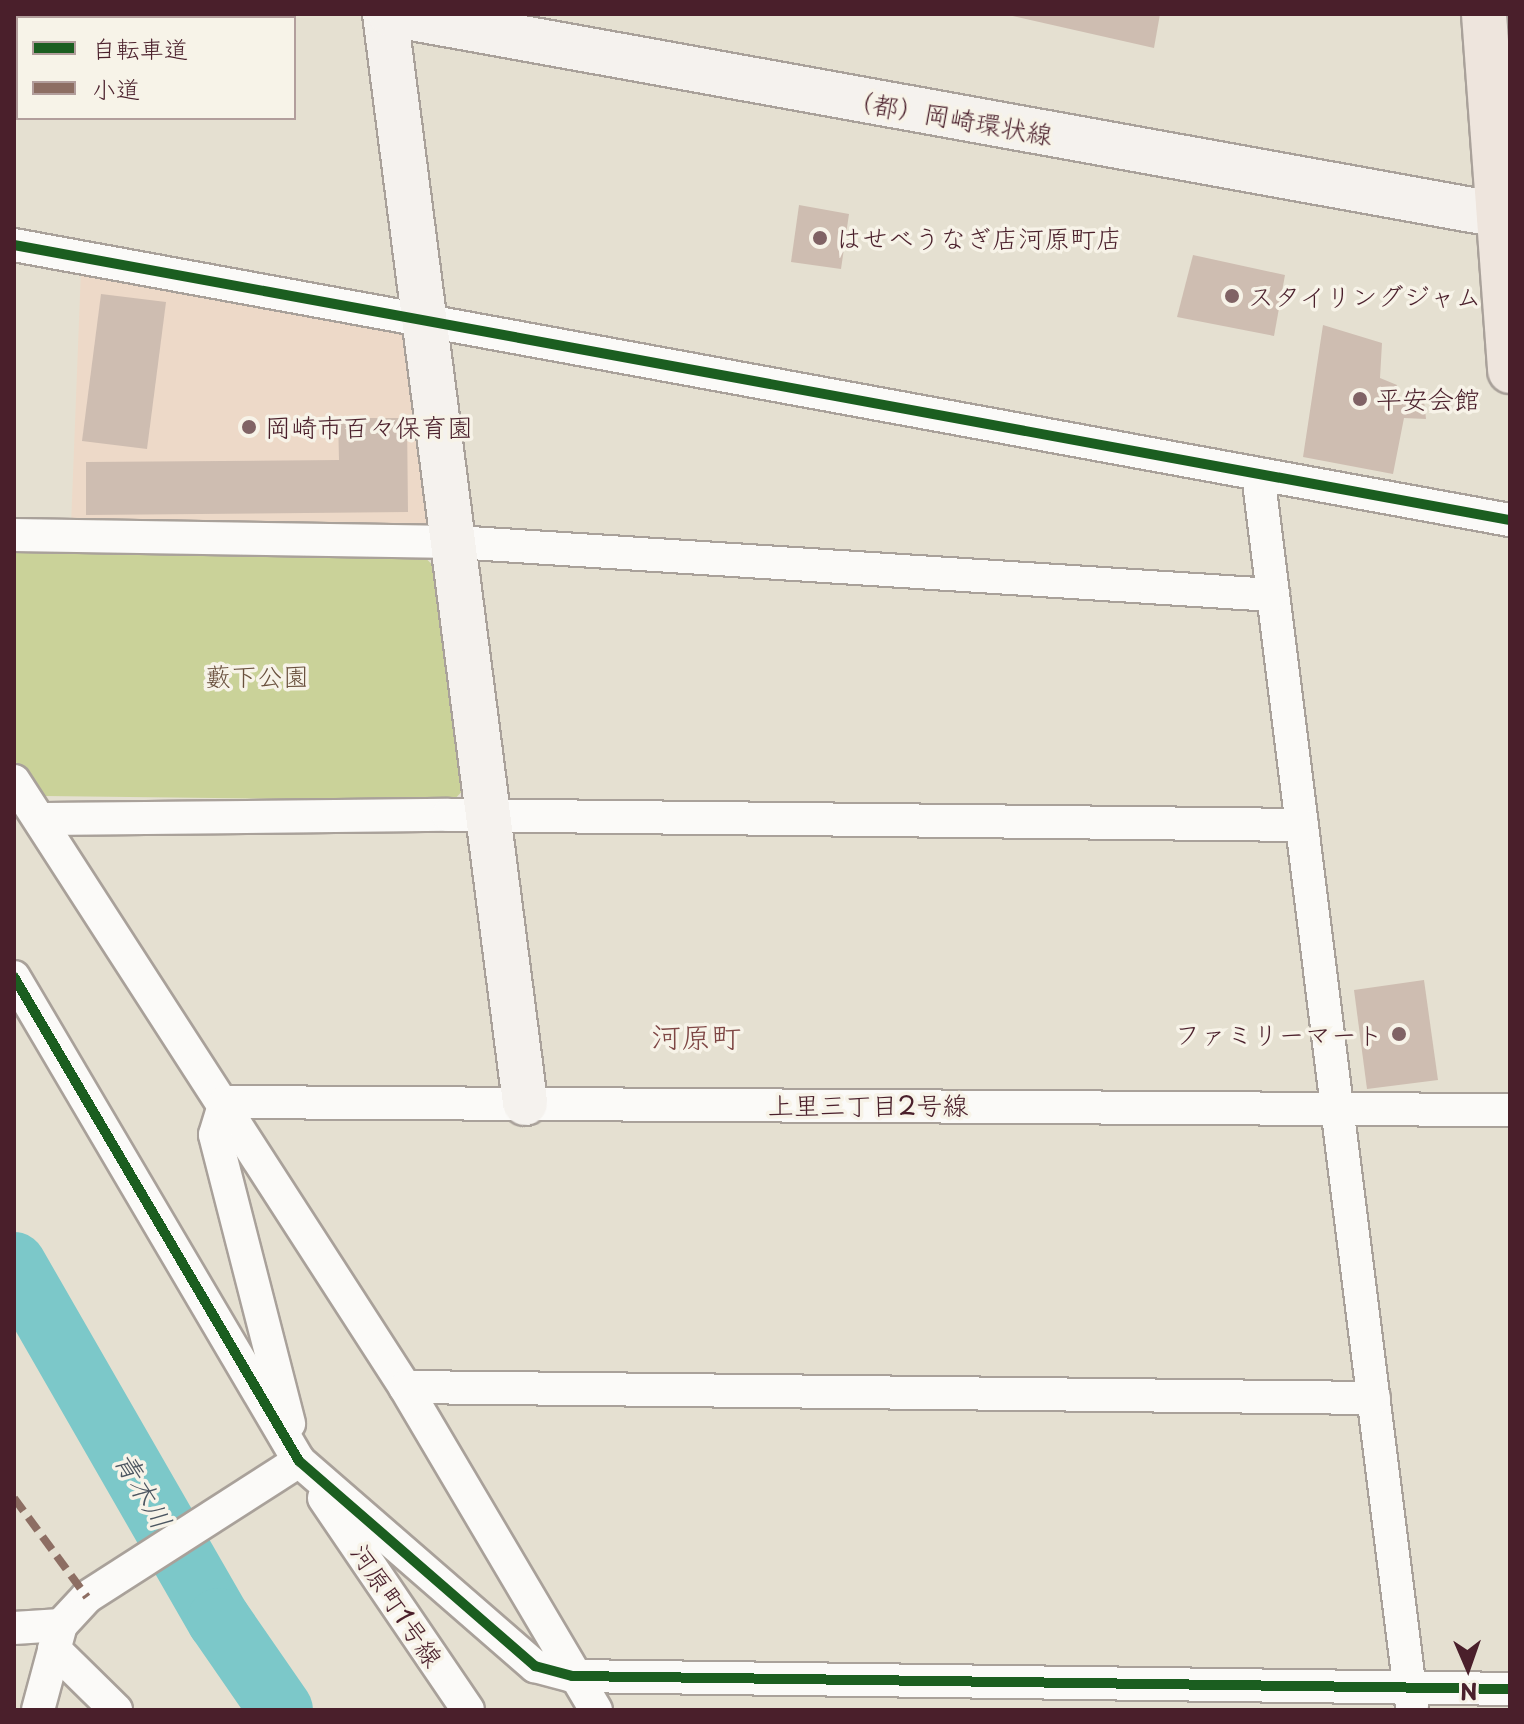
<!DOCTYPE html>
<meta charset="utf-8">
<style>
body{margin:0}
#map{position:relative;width:1524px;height:1724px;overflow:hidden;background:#e5e0d1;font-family:"Playpen Sans","Klee One",sans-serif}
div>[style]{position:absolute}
.built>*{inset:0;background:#edd9c8}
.green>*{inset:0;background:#cad299}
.river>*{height:64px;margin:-32px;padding:0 32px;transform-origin:32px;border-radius:32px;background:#7cc8c9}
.building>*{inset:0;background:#cebdb1}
.roads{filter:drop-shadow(2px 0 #a9a19a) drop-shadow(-2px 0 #a9a19a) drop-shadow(0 2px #a9a19a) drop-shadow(0 -2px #a9a19a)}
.street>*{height:32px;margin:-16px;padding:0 16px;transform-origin:16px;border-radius:16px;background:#fbfaf8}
.secondary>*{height:44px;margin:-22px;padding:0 22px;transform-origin:22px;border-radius:22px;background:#f5f2ee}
.primary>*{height:44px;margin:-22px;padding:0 22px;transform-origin:22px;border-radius:22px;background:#eee5dd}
.quiet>*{height:8px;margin-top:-4px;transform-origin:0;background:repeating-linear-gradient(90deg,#8d6e63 0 16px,transparent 0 24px)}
.cycleway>*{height:10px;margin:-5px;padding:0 5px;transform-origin:5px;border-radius:5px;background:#1b5e20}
.dots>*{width:22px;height:22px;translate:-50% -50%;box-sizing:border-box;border:4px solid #f7f3e8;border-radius:50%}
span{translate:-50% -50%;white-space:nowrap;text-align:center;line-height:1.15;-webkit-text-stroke:7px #f7f3e8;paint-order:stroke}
.street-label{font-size:26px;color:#4a1f2b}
.poi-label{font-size:26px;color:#4a1f2b}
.left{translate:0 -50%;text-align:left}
.right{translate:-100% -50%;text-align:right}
.park-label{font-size:26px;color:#6a513e}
.water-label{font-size:28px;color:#4c5661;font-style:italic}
.quarter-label{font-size:30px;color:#7e4644}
.frame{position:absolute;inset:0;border:16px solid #4a1f2b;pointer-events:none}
.legend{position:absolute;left:16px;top:16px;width:280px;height:104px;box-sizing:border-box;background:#f7f3e8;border:2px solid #b29e9c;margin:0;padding:10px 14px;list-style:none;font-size:24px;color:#4a1f2b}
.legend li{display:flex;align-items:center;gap:16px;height:40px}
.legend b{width:40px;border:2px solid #b29e9c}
.north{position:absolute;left:1428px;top:1628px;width:80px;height:80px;-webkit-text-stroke:6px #f7f3e8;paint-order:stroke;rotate:178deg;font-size:22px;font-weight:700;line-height:32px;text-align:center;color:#4a1f2b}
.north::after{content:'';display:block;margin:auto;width:28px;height:36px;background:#4a1f2b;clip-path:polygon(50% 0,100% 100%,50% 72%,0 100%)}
</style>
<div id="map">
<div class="built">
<i style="clip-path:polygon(81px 269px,411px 328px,435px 527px,71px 525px)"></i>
</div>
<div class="green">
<i style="clip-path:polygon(14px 550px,420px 553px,438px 570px,466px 787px,453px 801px,45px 796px,14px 760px)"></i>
</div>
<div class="river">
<i style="left:14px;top:1264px;width:411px;rotate:60.1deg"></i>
<i style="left:219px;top:1620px;width:109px;rotate:55.4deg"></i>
</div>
<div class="building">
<i style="clip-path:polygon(1004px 14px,1160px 14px,1154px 48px)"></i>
<i style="clip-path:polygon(799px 205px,849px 214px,841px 269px,791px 262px)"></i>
<i style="clip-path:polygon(1193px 255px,1285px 275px,1274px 336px,1177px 317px)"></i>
<i style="clip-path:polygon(101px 294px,166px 302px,147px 449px,82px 441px)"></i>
<i style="clip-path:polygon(1323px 325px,1382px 343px,1380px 378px,1397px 385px,1391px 397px,1424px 401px,1426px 419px,1404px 418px,1393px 474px,1303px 457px)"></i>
<i style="clip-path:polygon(338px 418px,407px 418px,408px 512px,86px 515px,86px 462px,339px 460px)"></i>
<i style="clip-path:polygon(1424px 980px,1438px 1080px,1367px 1089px,1354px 990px)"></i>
</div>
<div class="roads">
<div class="street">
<i style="left:14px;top:245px;width:1521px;rotate:10.42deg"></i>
<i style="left:1258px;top:474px;width:1243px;rotate:82.88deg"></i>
<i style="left:14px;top:535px;width:441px;rotate:0.9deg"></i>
<i style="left:455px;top:542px;width:820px;rotate:3.71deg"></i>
<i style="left:14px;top:781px;width:721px;rotate:57.17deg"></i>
<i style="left:405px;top:1387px;width:375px;rotate:59.4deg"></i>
<i style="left:45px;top:819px;width:403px;rotate:-0.6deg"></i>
<i style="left:448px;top:815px;width:854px;rotate:0.67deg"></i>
<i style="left:14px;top:977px;width:562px;rotate:59.51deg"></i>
<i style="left:299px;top:1461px;width:313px;rotate:41deg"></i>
<i style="left:535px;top:1666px;width:38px;rotate:15deg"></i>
<i style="left:572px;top:1676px;width:938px;rotate:0.79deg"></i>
<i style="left:225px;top:1102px;width:1285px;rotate:0.36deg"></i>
<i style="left:225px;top:1102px;width:34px;rotate:107deg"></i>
<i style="left:215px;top:1135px;width:298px;rotate:75.6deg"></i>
<i style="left:405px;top:1387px;width:969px;rotate:0.65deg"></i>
<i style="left:324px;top:1498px;width:256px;rotate:55.8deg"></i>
<i style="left:14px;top:1628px;width:47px;rotate:-3.7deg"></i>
<i style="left:54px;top:1649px;width:87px;rotate:44.5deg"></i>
<i style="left:38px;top:1710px;width:88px;rotate:-74.9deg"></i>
<i style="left:61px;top:1625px;width:38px;rotate:-47deg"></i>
<i style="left:87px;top:1597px;width:252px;rotate:-32.7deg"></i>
</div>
<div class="secondary">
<i style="left:385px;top:14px;width:1098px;rotate:82.67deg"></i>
<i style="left:390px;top:14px;width:1138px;rotate:10.27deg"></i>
</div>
<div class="primary">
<i style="left:1484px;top:14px;width:358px;rotate:85.8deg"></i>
</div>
</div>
<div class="quiet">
<i style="left:14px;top:1498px;width:123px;rotate:53.6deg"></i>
</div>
<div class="cycleway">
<i style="left:14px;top:245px;width:1521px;rotate:10.42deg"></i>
<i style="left:14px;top:977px;width:562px;rotate:59.51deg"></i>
<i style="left:299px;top:1461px;width:313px;rotate:41deg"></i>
<i style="left:535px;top:1666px;width:38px;rotate:15deg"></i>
<i style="left:572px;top:1676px;width:938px;rotate:0.79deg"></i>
</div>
<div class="dots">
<i style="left:820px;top:238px;background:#806365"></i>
<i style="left:1232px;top:296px;background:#806365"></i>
<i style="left:1360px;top:399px;background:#806365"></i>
<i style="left:249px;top:427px;background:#806365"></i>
<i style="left:1399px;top:1034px;background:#806365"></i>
</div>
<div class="street-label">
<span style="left:950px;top:117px;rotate:10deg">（都）岡崎環状線</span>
<span style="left:868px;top:1105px">上里三丁目2号線</span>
<span style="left:397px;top:1605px;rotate:56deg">河原町1号線</span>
</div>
<div class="poi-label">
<span class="left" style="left:836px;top:238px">はせべうなぎ店河原町店</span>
<span class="left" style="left:1248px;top:296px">スタイリングジャム</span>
<span class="left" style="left:1376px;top:399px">平安会館</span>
<span class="left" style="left:265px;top:427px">岡崎市百々保育園</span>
<span class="right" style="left:1383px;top:1034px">ファミリーマート</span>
</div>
<div class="park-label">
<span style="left:257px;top:676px">藪下公園</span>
</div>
<div class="water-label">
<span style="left:144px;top:1490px;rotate:60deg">青木川</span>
</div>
<div class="quarter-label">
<span style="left:696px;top:1036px">河原町</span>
</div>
<div class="frame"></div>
<ul class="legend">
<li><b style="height:10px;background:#1b5e20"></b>自転車道</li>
<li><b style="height:10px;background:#8d6e63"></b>小道</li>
</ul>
<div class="north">N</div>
</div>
